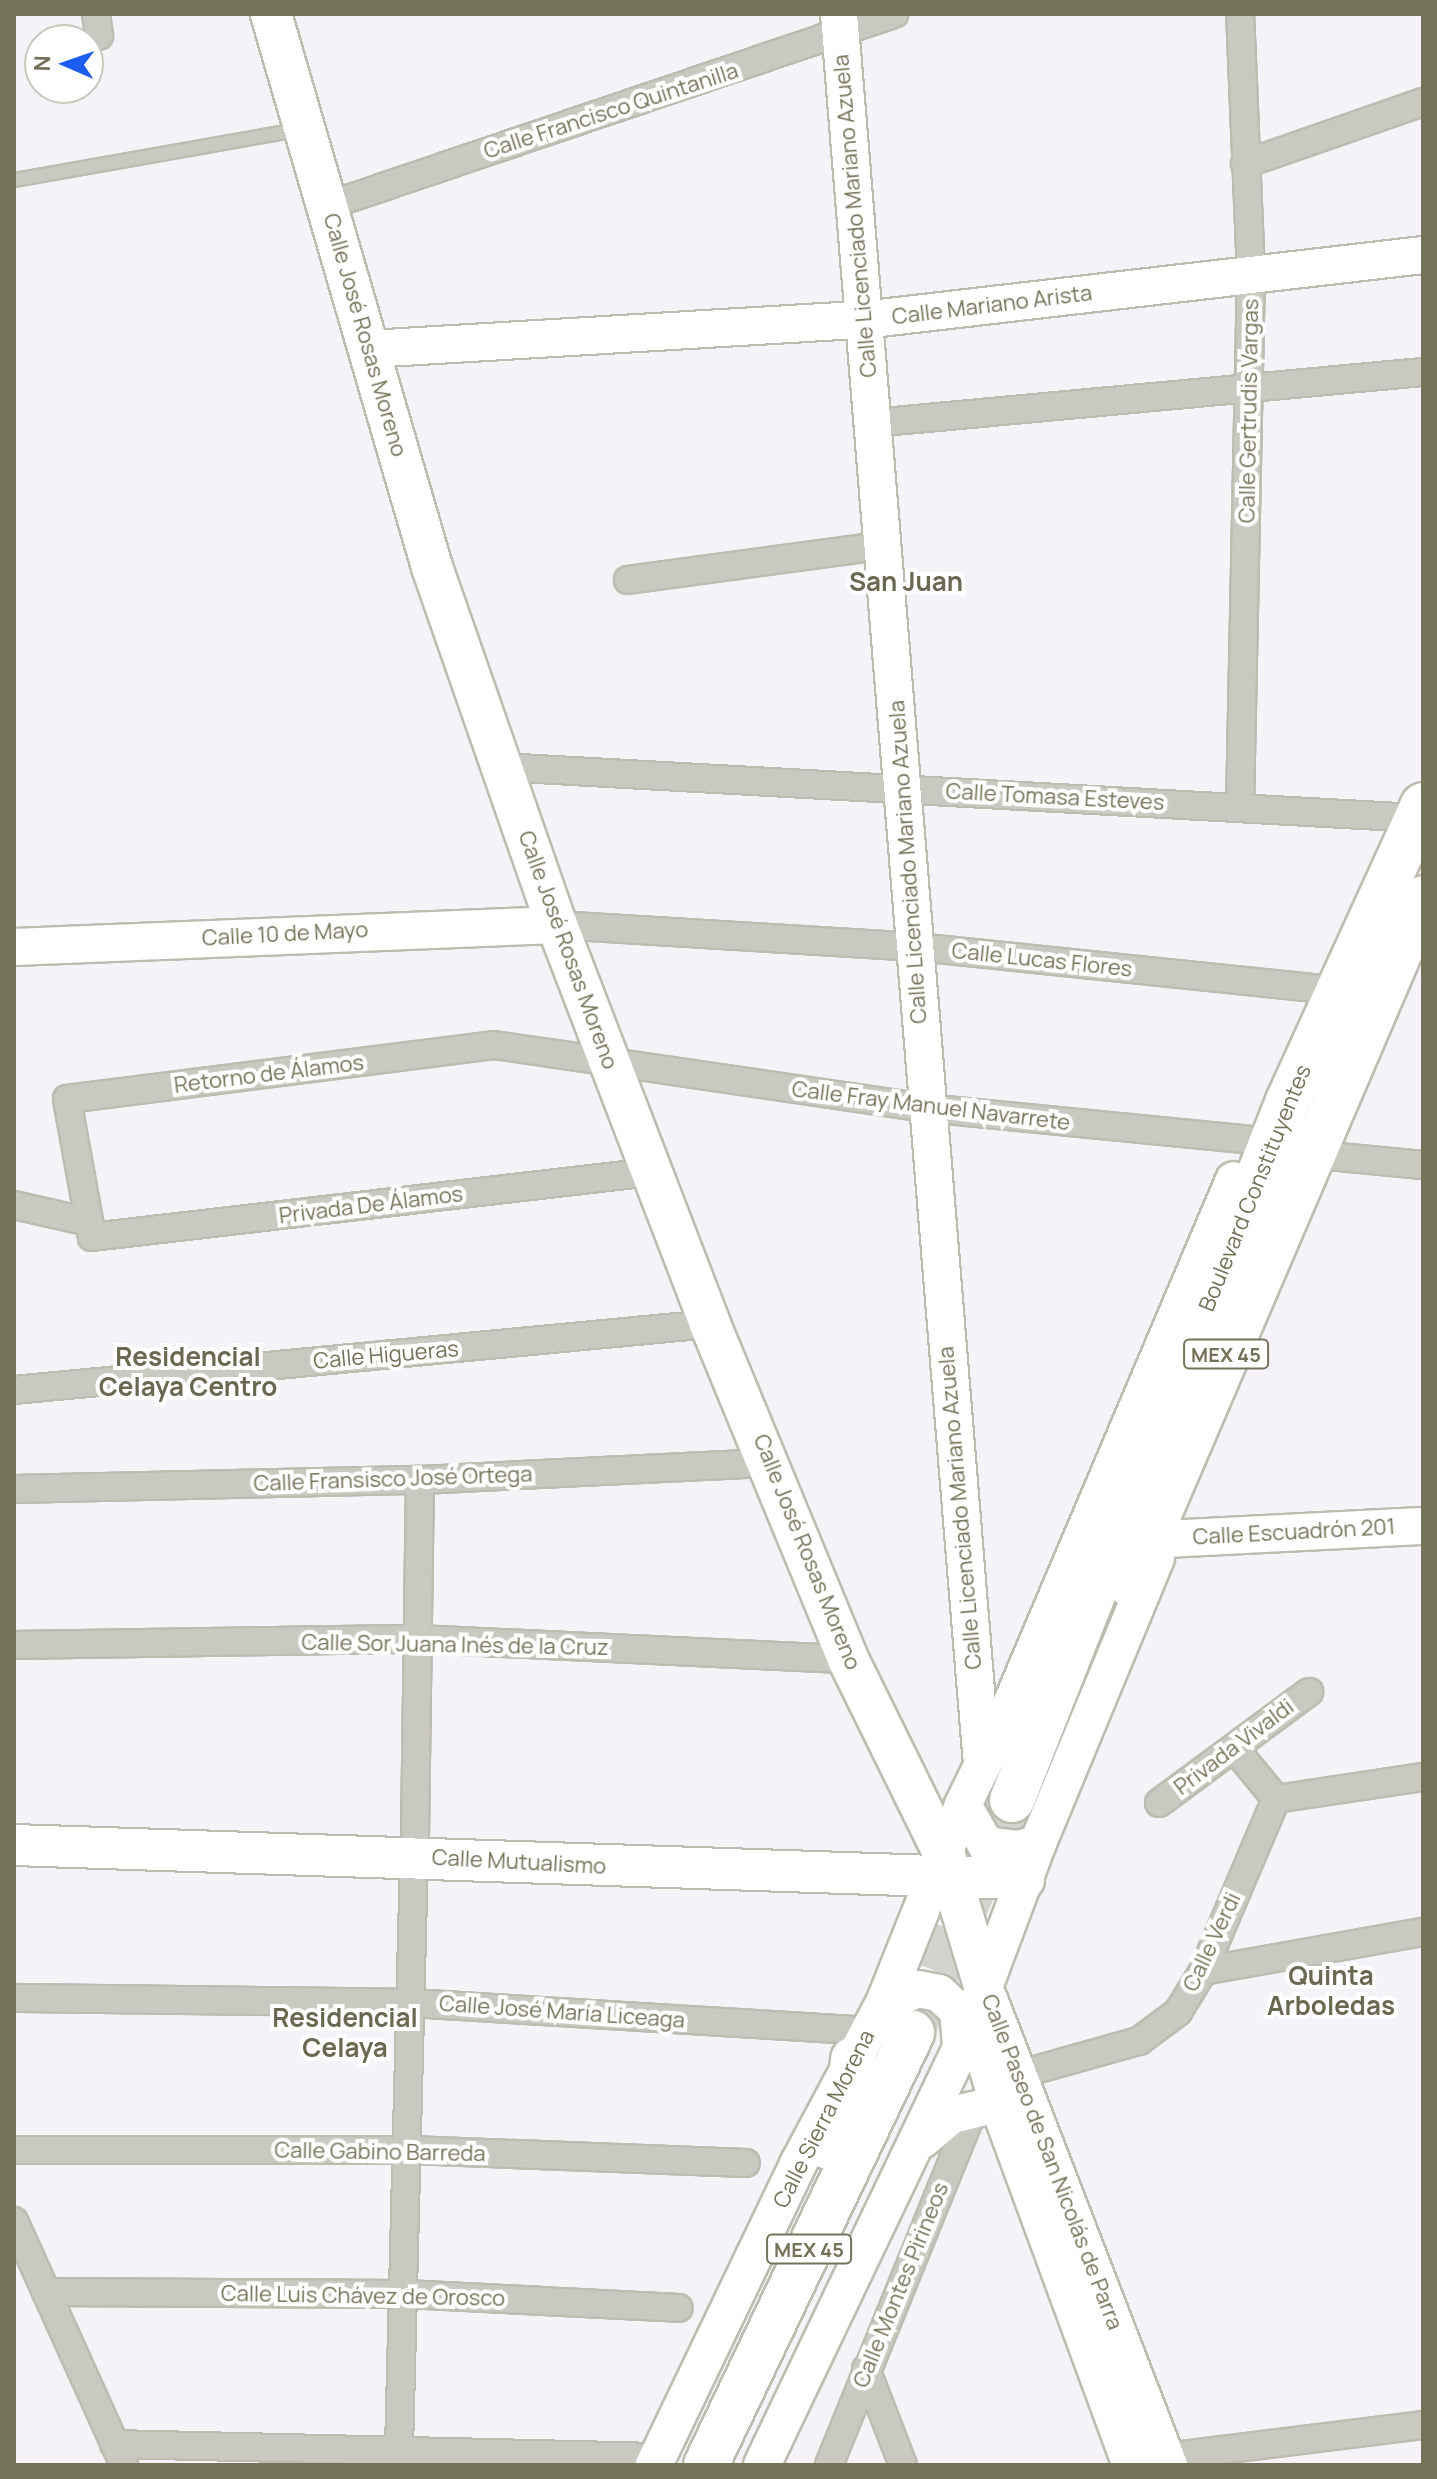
<!DOCTYPE html>
<meta charset="utf-8">
<style>
body{margin:0}
#map{position:relative;width:1437px;height:2479px;overflow:hidden;background:#f5f3f7;font-family:Manrope,sans-serif}
div>[style]{position:absolute}
.highway-tunnel>*{height:44px;margin-top:-22px;transform-origin:0;background:repeating-linear-gradient(90deg,#d5d3cf 0 44px,transparent 0 66px)}
.roads{filter:drop-shadow(2px 0 #bdbcb1) drop-shadow(-2px 0 #bdbcb1) drop-shadow(0 2px #bdbcb1) drop-shadow(0 -2px #bdbcb1)}
.lane>*{height:12px;margin:-6px;padding:0 6px;transform-origin:6px;border-radius:6px;background:#cac9c1}
.street>*{height:26px;margin:-13px;padding:0 13px;transform-origin:13px;border-radius:13px;background:#cac9c1}
.secondary>*{height:36px;margin:-18px;padding:0 18px;transform-origin:18px;border-radius:18px;background:#fff}
.primary>*{height:40px;margin:-20px;padding:0 20px;transform-origin:20px;border-radius:20px;background:#fff}
.highway>*{height:44px;margin:-22px;padding:0 22px;transform-origin:22px;border-radius:22px;background:#fff}
span{translate:-50% -50%;white-space:nowrap;text-align:center;line-height:1.15;-webkit-text-stroke:8px #fff;paint-order:stroke}
.shield-label span{padding:2px 6px;background:#fff;border:2px solid;border-radius:6px;-webkit-text-stroke-width:0}
.shield-label{font-size:20px;color:#747258;font-weight:700}
.street-label{font-size:22px;color:#747258}
.quarter-label{font-size:26px;color:#6b6852;font-weight:700}
.frame{position:absolute;inset:0;border:16px solid #747258;pointer-events:none}
.north{position:absolute;left:24px;top:24px;width:80px;height:80px;box-sizing:border-box;background:#fff;border:2px solid #c7c7bc;border-radius:50%;rotate:272deg;font-size:22px;font-weight:700;line-height:32px;text-align:center;color:#747258}
.north::after{content:'';display:block;margin:auto;width:28px;height:36px;background:#1c5cee;clip-path:polygon(50% 0,100% 100%,50% 72%,0 100%)}
</style>
<div id="map">
<div class="highway-tunnel">
<i style="left:912px;top:2033px;width:254px;rotate:-66.8deg"></i>
</div>
<div class="roads">
<div class="lane">
<i style="left:14px;top:180px;width:288px;rotate:-10deg"></i>
</div>
<div class="street">
<i style="left:96px;top:14px;width:22px;rotate:82deg"></i>
<i style="left:1245px;top:164px;width:188px;rotate:-19.2deg"></i>
<i style="left:327px;top:206px;width:599px;rotate:-18.71deg"></i>
<i style="left:873px;top:423px;width:552px;rotate:-5.3deg"></i>
<i style="left:628px;top:580px;width:255px;rotate:-7.7deg"></i>
<i style="left:501px;top:767px;width:917px;rotate:3.19deg"></i>
<i style="left:1240px;top:807px;width:533px;rotate:-88.82deg"></i>
<i style="left:1251px;top:274px;width:260px;rotate:-92.4deg"></i>
<i style="left:557px;top:925px;width:361px;rotate:3.5deg"></i>
<i style="left:917px;top:947px;width:421px;rotate:5.9deg"></i>
<i style="left:1329px;top:1156px;width:94px;rotate:5.5deg"></i>
<i style="left:651px;top:1172px;width:563px;rotate:173.37deg"></i>
<i style="left:92px;top:1237px;width:140px;rotate:-100.3deg"></i>
<i style="left:67px;top:1099px;width:430px;rotate:-7.2deg"></i>
<i style="left:494px;top:1045px;width:437px;rotate:8.3deg"></i>
<i style="left:926px;top:1108px;width:327px;rotate:5.6deg"></i>
<i style="left:14px;top:1205px;width:77px;rotate:12.8deg"></i>
<i style="left:14px;top:1390px;width:699px;rotate:-5.42deg"></i>
<i style="left:14px;top:1489px;width:406px;rotate:-1.3deg"></i>
<i style="left:420px;top:1480px;width:352px;rotate:-2.8deg"></i>
<i style="left:14px;top:1645px;width:404px;rotate:-0.9deg"></i>
<i style="left:418px;top:1639px;width:430px;rotate:2.7deg"></i>
<i style="left:1235px;top:1749px;width:65px;rotate:50.6deg"></i>
<i style="left:1276px;top:1799px;width:149px;rotate:-8.5deg"></i>
<i style="left:1159px;top:1803px;width:187px;rotate:-36.5deg"></i>
<i style="left:415px;top:1835px;width:355px;rotate:-89.2deg"></i>
<i style="left:1203px;top:1971px;width:223px;rotate:-10.1deg"></i>
<i style="left:14px;top:1998px;width:398px;rotate:0.7deg"></i>
<i style="left:412px;top:2003px;width:458px;rotate:3.5deg"></i>
<i style="left:1017px;top:2075px;width:127px;rotate:-15.6deg"></i>
<i style="left:1139px;top:2041px;width:49px;rotate:-36.6deg"></i>
<i style="left:1178px;top:2012px;width:48px;rotate:-58.6deg"></i>
<i style="left:1203px;top:1971px;width:187px;rotate:-67deg"></i>
<i style="left:14px;top:2150px;width:396px"></i>
<i style="left:410px;top:2150px;width:336px;rotate:2.2deg"></i>
<i style="left:14px;top:2221px;width:268px;rotate:65.7deg"></i>
<i style="left:46px;top:2292px;width:359px;rotate:0.3deg"></i>
<i style="left:405px;top:2294px;width:274px;rotate:2.9deg"></i>
<i style="left:866px;top:2369px;width:103px;rotate:68.9deg"></i>
<i style="left:114px;top:2444px;width:544px;rotate:1.37deg"></i>
<i style="left:399px;top:2449px;width:592px;rotate:-88.55deg"></i>
<i style="left:1149px;top:2459px;width:276px;rotate:-7.1deg"></i>
<i style="left:829px;top:2465px;width:388px;rotate:-67.9deg"></i>
</div>
<div class="secondary">
<i style="left:839px;top:14px;width:1755px;rotate:85.33deg"></i>
<i style="left:369px;top:349px;width:495px;rotate:-3.4deg"></i>
<i style="left:863px;top:320px;width:564px;rotate:-6.62deg"></i>
<i style="left:14px;top:947px;width:543px;rotate:-2.32deg"></i>
<i style="left:1164px;top:1539px;width:259px;rotate:-2.9deg"></i>
<i style="left:963px;top:1805px;width:46px;rotate:60.1deg"></i>
<i style="left:986px;top:1845px;width:33px;rotate:7deg"></i>
<i style="left:1019px;top:1849px;width:20px;rotate:-18deg"></i>
<i style="left:989px;top:1999px;width:500px;rotate:68.9deg"></i>
<i style="left:884px;top:2003px;width:37px;rotate:-22deg"></i>
<i style="left:918px;top:1989px;width:21px;rotate:11deg"></i>
<i style="left:939px;top:1993px;width:26px;rotate:43deg"></i>
<i style="left:958px;top:2011px;width:33px;rotate:85deg"></i>
<i style="left:971px;top:2010px;width:98px;rotate:74deg"></i>
<i style="left:998px;top:2104px;width:385px;rotate:69.8deg"></i>
<i style="left:922px;top:2140px;width:39px;rotate:-40deg"></i>
<i style="left:952px;top:2115px;width:47px;rotate:-13.4deg"></i>
<i style="left:654px;top:2465px;width:334px;rotate:-64.4deg"></i>
<i style="left:798px;top:2164px;width:183px;rotate:-61.9deg"></i>
<i style="left:884px;top:2003px;width:213px;rotate:-68.2deg"></i>
<i style="left:963px;top:1805px;width:101px;rotate:-64.2deg"></i>
<i style="left:1007px;top:1714px;width:580px;rotate:-66.97deg"></i>
<i style="left:762px;top:2465px;width:464px;rotate:-64.5deg"></i>
<i style="left:962px;top:2046px;width:217px;rotate:-69.5deg"></i>
<i style="left:1038px;top:1843px;width:308px;rotate:-67.5deg"></i>
</div>
<div class="primary">
<i style="left:271px;top:14px;width:576px;rotate:73.77deg"></i>
<i style="left:432px;top:567px;width:379px;rotate:70.8deg"></i>
<i style="left:557px;top:925px;width:427px;rotate:69deg"></i>
<i style="left:710px;top:1324px;width:362px;rotate:67.6deg"></i>
<i style="left:848px;top:1659px;width:220px;rotate:63.8deg"></i>
<i style="left:945px;top:1856px;width:133px;rotate:73.3deg"></i>
<i style="left:14px;top:1845px;width:1011px;rotate:1.93deg"></i>
</div>
<div class="highway">
<i style="left:1129px;top:1584px;width:746px;rotate:-66.8deg"></i>
<i style="left:1012px;top:1800px;width:752px;rotate:-68.45deg"></i>
<i style="left:1288px;top:1101px;width:325px;rotate:-65.5deg"></i>
<i style="left:828px;top:2147px;width:49px;rotate:-64.5deg"></i>
<i style="left:849px;top:2103px;width:44px;rotate:-84.8deg"></i>
<i style="left:706px;top:2465px;width:479px;rotate:-64.5deg"></i>
</div>
</div>
<div class="shield-label">
<span style="left:1226px;top:1354px">MEX 45</span>
<span style="left:809px;top:2249px">MEX 45</span>
</div>
<div class="street-label">
<span style="left:611px;top:111px;rotate:-18deg">Calle Francisco Quintanilla</span>
<span style="left:855px;top:216px;rotate:-95deg">Calle Licenciado Mariano Azuela</span>
<span style="left:992px;top:305px;rotate:-7deg">Calle Mariano Arista</span>
<span style="left:365px;top:335px;rotate:74deg">Calle José Rosas Moreno</span>
<span style="left:1249px;top:411px;rotate:-89deg">Calle Gertrudis Vargas</span>
<span style="left:1055px;top:797px;rotate:3deg">Calle Tomasa Esteves</span>
<span style="left:908px;top:862px;rotate:-94deg">Calle Licenciado Mariano Azuela</span>
<span style="left:285px;top:934px;rotate:-3deg">Calle 10 de Mayo</span>
<span style="left:568px;top:950px;rotate:70deg">Calle José Rosas Moreno</span>
<span style="left:1042px;top:960px;rotate:6deg">Calle Lucas Flores</span>
<span style="left:269px;top:1074px;rotate:-7deg">Retorno de Álamos</span>
<span style="left:931px;top:1106px;rotate:7deg">Calle Fray Manuel Navarrete</span>
<span style="left:1255px;top:1188px;rotate:-68deg">Boulevard Constituyentes</span>
<span style="left:371px;top:1205px;rotate:-7deg">Privada De Álamos</span>
<span style="left:386px;top:1355px;rotate:-5deg">Calle Higueras</span>
<span style="left:393px;top:1479px;rotate:-2deg">Calle Fransisco José Ortega</span>
<span style="left:960px;top:1508px;rotate:-95deg">Calle Licenciado Mariano Azuela</span>
<span style="left:1294px;top:1532px;rotate:-3deg">Calle Escuadrón 201</span>
<span style="left:807px;top:1552px;rotate:68deg">Calle José Rosas Moreno</span>
<span style="left:455px;top:1645px;rotate:1deg">Calle Sor Juana Inés de la Cruz</span>
<span style="left:1234px;top:1747px;rotate:-37deg">Privada Vivaldi</span>
<span style="left:519px;top:1862px;rotate:3deg">Calle Mutualismo</span>
<span style="left:1212px;top:1942px;rotate:-65deg">Calle Verdi</span>
<span style="left:562px;top:2012px;rotate:4deg">Calle José María Liceaga</span>
<span style="left:824px;top:2119px;rotate:-63deg">Calle Sierra Morena</span>
<span style="left:380px;top:2152px;rotate:1deg">Calle Gabino Barreda</span>
<span style="left:1052px;top:2162px;rotate:69deg">Calle Paseo de San Nicolás de Parra</span>
<span style="left:901px;top:2285px;rotate:-68deg">Calle Montes Pirineos</span>
<span style="left:363px;top:2296px;rotate:1deg">Calle Luis Chávez de Orosco</span>
</div>
<div class="quarter-label">
<span style="left:906px;top:582px">San Juan</span>
<span style="left:188px;top:1372px">Residencial<br>Celaya Centro</span>
<span style="left:1331px;top:1991px">Quinta<br>Arboledas</span>
<span style="left:345px;top:2033px">Residencial<br>Celaya</span>
</div>
<div class="frame"></div>
<div class="north">N</div>
</div>
